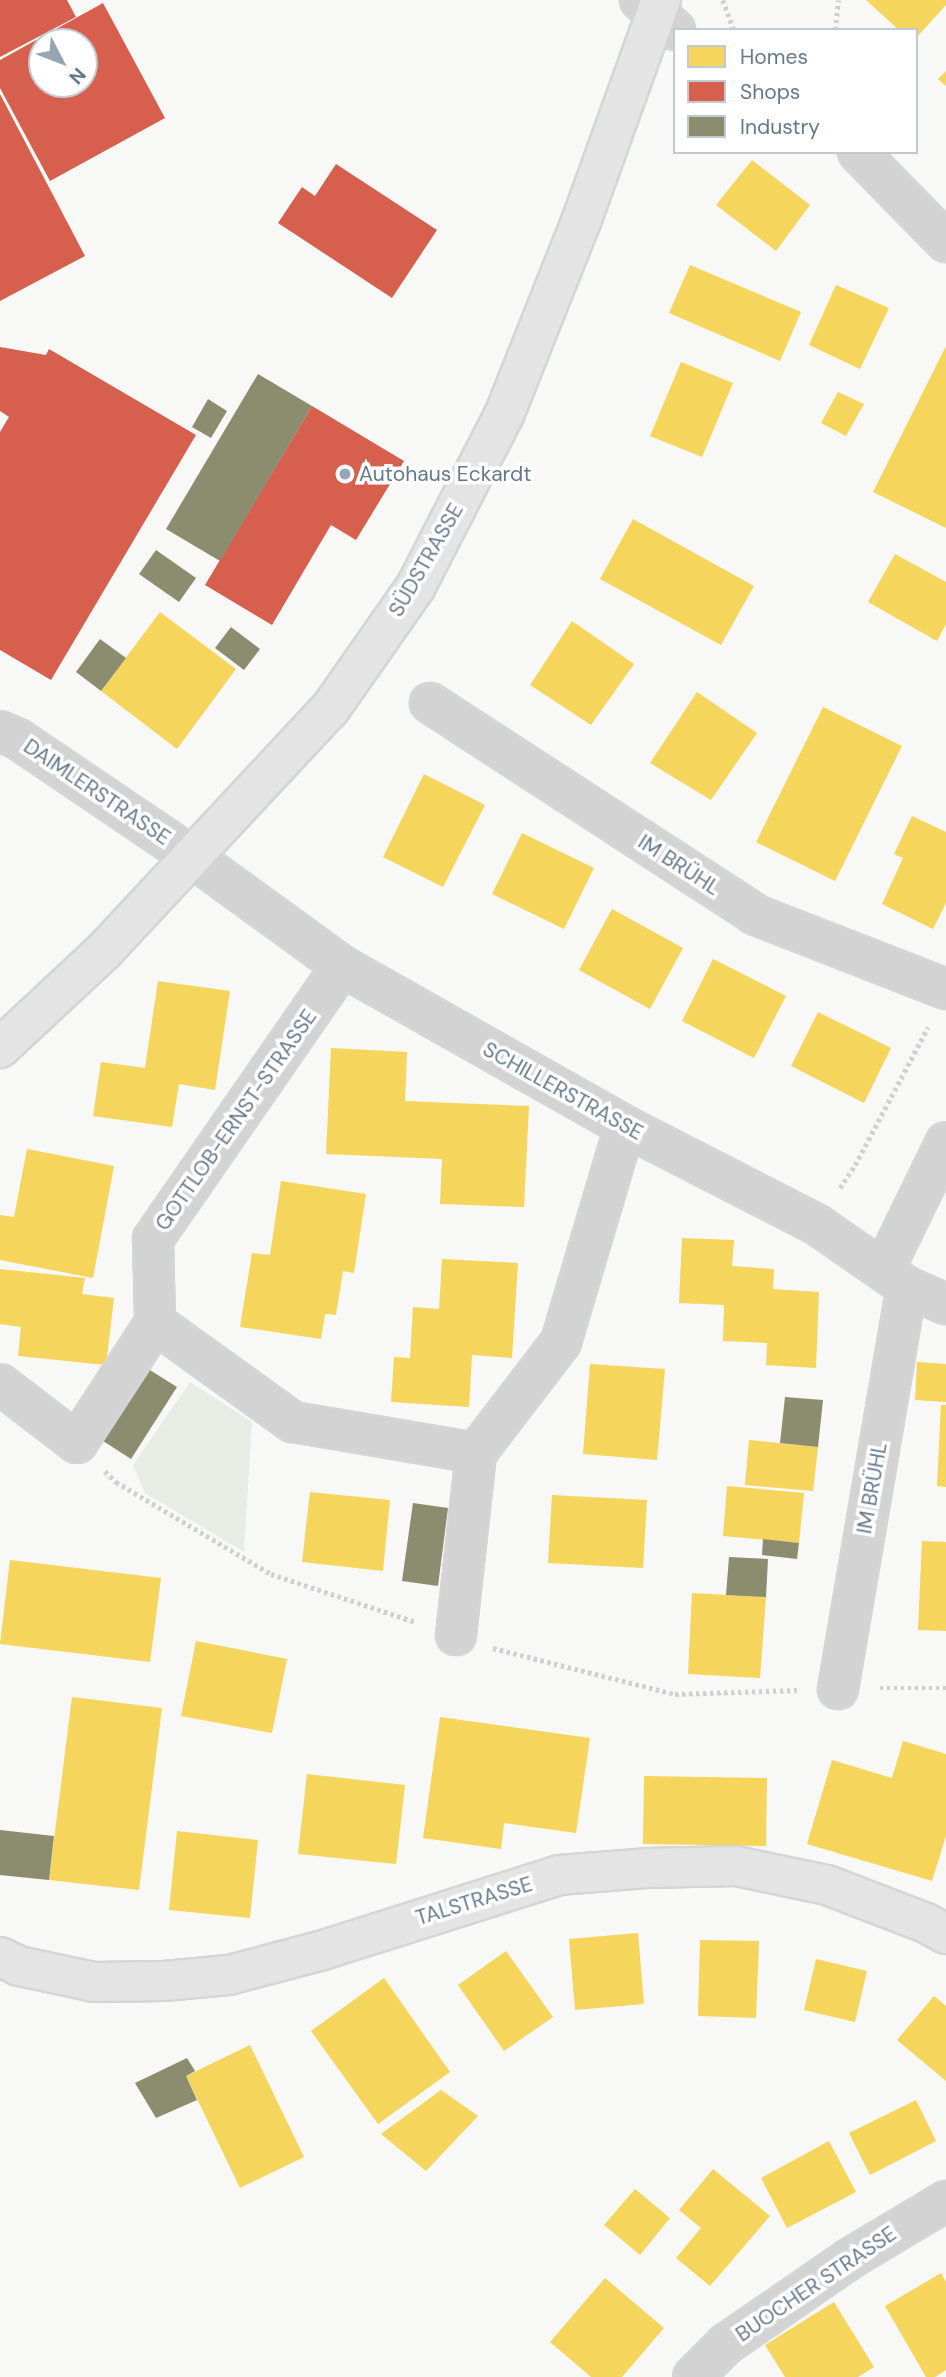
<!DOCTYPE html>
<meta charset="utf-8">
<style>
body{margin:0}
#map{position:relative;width:946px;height:2377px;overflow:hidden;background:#f8f8f7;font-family:"DM Sans",sans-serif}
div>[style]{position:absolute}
.green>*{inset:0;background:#e8ece5}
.homes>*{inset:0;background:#f6d55c}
.shops>*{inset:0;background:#d6604d}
.industry>*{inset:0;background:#8c8c6e}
.path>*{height:4.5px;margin-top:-2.25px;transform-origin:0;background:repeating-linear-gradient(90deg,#ced0d1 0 3.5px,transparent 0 7px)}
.roads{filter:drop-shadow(2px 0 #d3d5d7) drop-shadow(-2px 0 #d3d5d7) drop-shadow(0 2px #d3d5d7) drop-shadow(0 -2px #d3d5d7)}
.street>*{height:38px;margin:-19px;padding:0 19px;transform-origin:19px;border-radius:19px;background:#d3d3d4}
.secondary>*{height:38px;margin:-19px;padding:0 19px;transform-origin:19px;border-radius:19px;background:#e4e4e5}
.dots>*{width:19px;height:19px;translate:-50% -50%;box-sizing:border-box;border:4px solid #fff;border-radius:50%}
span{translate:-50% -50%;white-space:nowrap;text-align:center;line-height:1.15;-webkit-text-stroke:7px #fff;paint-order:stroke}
.poi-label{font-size:21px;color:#65788b}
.left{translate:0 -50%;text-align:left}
.street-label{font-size:21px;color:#65788b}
.legend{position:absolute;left:673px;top:28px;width:245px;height:126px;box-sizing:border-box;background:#fff;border:2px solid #c1c9d1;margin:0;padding:9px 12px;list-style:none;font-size:21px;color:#65788b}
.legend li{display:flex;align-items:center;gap:14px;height:35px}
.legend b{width:35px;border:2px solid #c1c9d1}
.north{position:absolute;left:28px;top:28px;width:70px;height:70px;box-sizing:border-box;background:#fff;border:2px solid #c1c9d1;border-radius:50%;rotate:132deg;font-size:19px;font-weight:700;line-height:28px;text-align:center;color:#65788b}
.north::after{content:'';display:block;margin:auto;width:24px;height:32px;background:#98a5b1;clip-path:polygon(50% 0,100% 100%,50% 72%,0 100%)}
</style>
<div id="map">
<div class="green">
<i style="clip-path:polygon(190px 1382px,252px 1422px,244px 1552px,145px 1493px,133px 1465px)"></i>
</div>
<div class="homes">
<i style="clip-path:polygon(866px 0,946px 0,946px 5px,916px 38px,916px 30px,899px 30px)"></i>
<i style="clip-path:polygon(946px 71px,946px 86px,938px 79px)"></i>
<i style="clip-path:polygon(752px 160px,810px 205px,776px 251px,716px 205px)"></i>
<i style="clip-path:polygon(690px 265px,801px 312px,780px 361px,669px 313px)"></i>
<i style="clip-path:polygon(836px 285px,889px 308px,860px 369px,809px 345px)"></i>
<i style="clip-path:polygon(946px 346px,946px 528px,873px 492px)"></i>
<i style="clip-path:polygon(681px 362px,733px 383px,702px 457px,650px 436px)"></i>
<i style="clip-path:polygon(838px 392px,864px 404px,846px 436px,821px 423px)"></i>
<i style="clip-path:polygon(633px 519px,754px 586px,721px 645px,600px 579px)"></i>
<i style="clip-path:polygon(895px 554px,946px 582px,946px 624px,937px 641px,868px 602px)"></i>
<i style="clip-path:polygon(160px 612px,236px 669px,177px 749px,101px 691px)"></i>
<i style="clip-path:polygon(572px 621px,634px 664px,591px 725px,530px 685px)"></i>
<i style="clip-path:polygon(697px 692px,757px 733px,711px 800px,650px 763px)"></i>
<i style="clip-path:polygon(823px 707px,902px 746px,835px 881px,756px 842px)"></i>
<i style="clip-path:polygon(424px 774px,485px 805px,443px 887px,383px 857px)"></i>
<i style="clip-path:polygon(912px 816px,946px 832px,946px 903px,933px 929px,882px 904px,903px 858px,894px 854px)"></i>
<i style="clip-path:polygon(522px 833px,594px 868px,564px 929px,492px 894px)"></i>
<i style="clip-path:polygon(612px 909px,683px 948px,650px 1009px,579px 970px)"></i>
<i style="clip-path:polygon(713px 959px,786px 996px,754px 1058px,682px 1021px)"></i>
<i style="clip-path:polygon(158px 981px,230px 991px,215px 1090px,179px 1084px,172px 1127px,93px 1116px,101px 1062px,145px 1068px)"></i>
<i style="clip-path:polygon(818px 1012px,891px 1048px,864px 1103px,791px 1066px)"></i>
<i style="clip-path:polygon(331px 1048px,407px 1052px,405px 1101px,529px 1106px,524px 1207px,440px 1204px,442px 1159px,326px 1154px)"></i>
<i style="clip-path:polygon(27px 1149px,114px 1166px,93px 1278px,0 1260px,0 1215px,14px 1217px)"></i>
<i style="clip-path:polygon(281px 1181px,366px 1194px,354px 1273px,343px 1271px,336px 1315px,325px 1314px,321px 1339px,240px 1327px,252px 1253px,270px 1255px)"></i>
<i style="clip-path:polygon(682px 1238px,734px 1240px,732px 1266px,774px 1269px,773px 1289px,819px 1292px,816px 1368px,766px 1365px,767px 1343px,723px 1341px,724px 1305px,679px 1303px)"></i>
<i style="clip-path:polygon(442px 1259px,518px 1263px,512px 1358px,472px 1355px,469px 1407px,391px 1402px,394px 1357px,410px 1358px,413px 1307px,439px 1309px)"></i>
<i style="clip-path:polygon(0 1269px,85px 1278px,82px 1294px,114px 1298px,106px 1365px,18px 1356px,21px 1327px,0 1324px)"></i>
<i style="clip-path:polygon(917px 1362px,946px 1364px,946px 1402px,915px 1400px)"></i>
<i style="clip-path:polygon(590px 1364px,665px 1369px,657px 1460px,583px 1454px)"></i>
<i style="clip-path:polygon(941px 1405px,946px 1405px,946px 1487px,937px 1486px)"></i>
<i style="clip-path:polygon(749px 1440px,818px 1447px,813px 1491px,745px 1485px)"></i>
<i style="clip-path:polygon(727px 1486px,804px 1493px,799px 1543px,723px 1536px)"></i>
<i style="clip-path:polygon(310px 1492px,390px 1500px,383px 1571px,302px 1562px)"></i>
<i style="clip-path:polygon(552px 1495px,647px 1500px,643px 1568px,548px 1563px)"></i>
<i style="clip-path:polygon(922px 1541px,946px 1542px,946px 1631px,918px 1630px)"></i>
<i style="clip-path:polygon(10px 1560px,161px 1578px,150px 1662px,0 1644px)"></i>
<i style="clip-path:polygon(692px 1593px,766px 1597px,760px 1678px,688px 1674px)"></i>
<i style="clip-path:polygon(196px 1641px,287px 1659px,272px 1733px,181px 1716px)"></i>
<i style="clip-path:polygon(72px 1697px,162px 1708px,139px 1890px,49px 1880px)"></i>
<i style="clip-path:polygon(440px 1717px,590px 1738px,576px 1833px,504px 1823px,501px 1849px,423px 1838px)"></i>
<i style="clip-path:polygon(903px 1741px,946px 1754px,946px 1836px,932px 1881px,807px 1844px,832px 1760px,892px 1778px)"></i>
<i style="clip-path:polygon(307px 1774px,405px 1785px,396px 1864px,298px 1854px)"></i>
<i style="clip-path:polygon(644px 1776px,767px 1778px,766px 1846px,643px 1844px)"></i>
<i style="clip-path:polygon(177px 1831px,258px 1840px,250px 1918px,169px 1910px)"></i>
<i style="clip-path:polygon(638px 1933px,644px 2004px,575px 2010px,569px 1939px)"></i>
<i style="clip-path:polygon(700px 1940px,759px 1941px,756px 2018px,698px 2016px)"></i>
<i style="clip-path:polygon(506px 1951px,553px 2017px,504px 2051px,458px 1985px)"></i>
<i style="clip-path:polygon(816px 1959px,867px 1971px,855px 2022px,804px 2010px)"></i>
<i style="clip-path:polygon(384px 1978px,450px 2072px,378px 2124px,311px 2031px)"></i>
<i style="clip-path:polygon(934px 1996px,946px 2006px,946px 2081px,897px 2040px)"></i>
<i style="clip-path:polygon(250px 2045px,304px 2157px,240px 2188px,186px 2076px)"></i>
<i style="clip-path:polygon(441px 2090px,478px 2116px,426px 2171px,381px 2134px)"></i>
<i style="clip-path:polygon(916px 2100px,936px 2141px,870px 2175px,849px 2133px)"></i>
<i style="clip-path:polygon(829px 2141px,856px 2192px,787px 2228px,761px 2178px)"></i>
<i style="clip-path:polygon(713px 2169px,770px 2216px,710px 2286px,676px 2258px,701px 2228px,679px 2210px)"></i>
<i style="clip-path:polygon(635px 2189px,670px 2218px,640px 2255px,604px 2225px)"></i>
<i style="clip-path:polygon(941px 2273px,946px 2282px,946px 2370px,935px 2377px,926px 2377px,885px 2306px)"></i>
<i style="clip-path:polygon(605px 2278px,664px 2328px,622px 2377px,591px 2377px,550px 2342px)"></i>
<i style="clip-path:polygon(834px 2302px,874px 2367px,858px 2377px,785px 2377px,765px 2345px)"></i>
</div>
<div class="shops">
<i style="clip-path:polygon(0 0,67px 0,76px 17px,0 57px)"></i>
<i style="clip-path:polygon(evenodd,103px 3px,165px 118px,50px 181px,0 88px,0 60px,103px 3px,42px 42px,84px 42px,84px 84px,42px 84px,42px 42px)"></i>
<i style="clip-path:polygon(0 94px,85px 256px,0 301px)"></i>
<i style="clip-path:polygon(336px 164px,437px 230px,392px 298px,278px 223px,302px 187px,315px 196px)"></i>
<i style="clip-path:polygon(0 347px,46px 355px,49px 349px,196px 435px,51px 680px,0 650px,0 432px,9px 417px,0 411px)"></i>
<i style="clip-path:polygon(312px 406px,404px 461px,356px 540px,331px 525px,272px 625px,205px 585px)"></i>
</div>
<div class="industry">
<i style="clip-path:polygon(258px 374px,312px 406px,220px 561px,166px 529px)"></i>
<i style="clip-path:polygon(208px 399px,227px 411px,211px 438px,192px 427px)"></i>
<i style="clip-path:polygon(156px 550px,196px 578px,179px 602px,139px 574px)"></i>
<i style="clip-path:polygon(231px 627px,260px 649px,244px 670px,215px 648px)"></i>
<i style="clip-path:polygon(100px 639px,126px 658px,101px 691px,76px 672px)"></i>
<i style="clip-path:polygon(145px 1367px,177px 1387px,131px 1459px,100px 1439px)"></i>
<i style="clip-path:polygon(785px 1397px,823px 1400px,818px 1447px,780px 1443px)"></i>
<i style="clip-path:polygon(413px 1503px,448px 1508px,438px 1586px,402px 1581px)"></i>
<i style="clip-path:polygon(763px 1539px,799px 1543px,797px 1559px,762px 1555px)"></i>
<i style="clip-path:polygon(729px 1557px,768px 1559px,766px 1597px,726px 1595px)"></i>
<i style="clip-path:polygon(0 1830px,54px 1836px,49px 1880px,0 1875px)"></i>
<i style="clip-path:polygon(187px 2058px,195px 2071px,186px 2076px,197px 2100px,156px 2118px,135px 2083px)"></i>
</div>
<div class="path">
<i style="left:723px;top:0;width:32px;rotate:70deg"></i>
<i style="left:835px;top:30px;width:30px;rotate:-84deg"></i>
<i style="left:840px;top:1188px;width:27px;rotate:-57deg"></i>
<i style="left:855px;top:1165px;width:156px;rotate:-62.1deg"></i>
<i style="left:105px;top:1471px;width:16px;rotate:45deg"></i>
<i style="left:116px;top:1482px;width:180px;rotate:30.7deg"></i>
<i style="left:271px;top:1574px;width:152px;rotate:18.4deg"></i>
<i style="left:493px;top:1648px;width:188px;rotate:14.2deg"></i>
<i style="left:675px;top:1694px;width:122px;rotate:-1.9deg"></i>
<i style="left:880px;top:1688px;width:66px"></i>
</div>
<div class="roads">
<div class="street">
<i style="left:640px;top:0;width:46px;rotate:40.6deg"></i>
<i style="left:858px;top:152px;width:126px;rotate:45.6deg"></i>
<i style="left:430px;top:703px;width:389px;rotate:33deg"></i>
<i style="left:756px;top:915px;width:204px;rotate:21.3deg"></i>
<i style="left:0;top:731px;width:20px;rotate:24deg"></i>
<i style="left:18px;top:739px;width:210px;rotate:34.1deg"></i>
<i style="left:192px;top:857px;width:185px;rotate:36deg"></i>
<i style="left:342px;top:966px;width:325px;rotate:29.5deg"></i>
<i style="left:625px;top:1126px;width:215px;rotate:27.2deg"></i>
<i style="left:816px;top:1224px;width:111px;rotate:34.7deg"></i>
<i style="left:907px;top:1287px;width:43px;rotate:23.6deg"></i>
<i style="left:342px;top:966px;width:332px;rotate:124.7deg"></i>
<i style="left:153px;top:1239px;width:84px;rotate:88.6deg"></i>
<i style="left:155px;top:1323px;width:170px;rotate:35.7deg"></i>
<i style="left:293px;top:1422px;width:186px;rotate:9.6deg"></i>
<i style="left:884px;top:1269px;width:141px;rotate:-64deg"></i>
<i style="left:0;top:1384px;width:97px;rotate:37.5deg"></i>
<i style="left:77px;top:1443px;width:143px;rotate:-57deg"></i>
<i style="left:456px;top:1635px;width:183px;rotate:-83.7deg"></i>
<i style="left:476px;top:1453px;width:140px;rotate:-52.6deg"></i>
<i style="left:561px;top:1342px;width:225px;rotate:-73.5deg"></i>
<i style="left:838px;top:1689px;width:408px;rotate:-80.3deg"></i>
<i style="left:693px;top:2377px;width:47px;rotate:-45deg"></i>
<i style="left:726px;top:2344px;width:150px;rotate:-34.6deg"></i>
<i style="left:849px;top:2259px;width:113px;rotate:-30.9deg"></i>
</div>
<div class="secondary">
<i style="left:0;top:1048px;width:142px;rotate:-43deg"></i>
<i style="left:104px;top:951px;width:331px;rotate:-47deg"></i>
<i style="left:330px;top:709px;width:150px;rotate:-55deg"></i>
<i style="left:416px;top:586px;width:192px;rotate:-62.8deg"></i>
<i style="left:504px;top:415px;width:211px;rotate:-68.3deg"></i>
<i style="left:582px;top:219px;width:233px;rotate:-70.2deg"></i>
<i style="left:0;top:1957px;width:21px;rotate:25deg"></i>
<i style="left:19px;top:1966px;width:77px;rotate:12deg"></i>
<i style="left:94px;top:1982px;width:70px;rotate:-0.8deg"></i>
<i style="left:164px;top:1981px;width:65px;rotate:-5.3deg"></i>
<i style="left:229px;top:1975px;width:94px;rotate:-14.8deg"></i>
<i style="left:320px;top:1951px;width:251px;rotate:-17.6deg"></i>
<i style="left:559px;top:1875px;width:88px;rotate:-4.5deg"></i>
<i style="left:647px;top:1868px;width:89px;rotate:-1.3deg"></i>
<i style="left:736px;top:1866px;width:93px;rotate:11.8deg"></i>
<i style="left:827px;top:1885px;width:106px;rotate:21deg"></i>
<i style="left:926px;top:1923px;width:23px;rotate:29deg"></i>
</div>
</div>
<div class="dots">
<i style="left:345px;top:474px;background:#98a5b1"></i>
</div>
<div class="poi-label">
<span class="left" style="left:359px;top:474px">Autohaus Eckardt</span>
</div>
<div class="street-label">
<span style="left:426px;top:560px;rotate:-60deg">SÜDSTRASSE</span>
<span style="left:97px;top:792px;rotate:34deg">DAIMLERSTRASSE</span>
<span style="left:679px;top:865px;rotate:33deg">IM BRÜHL</span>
<span style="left:563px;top:1091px;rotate:29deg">SCHILLERSTRASSE</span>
<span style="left:236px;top:1120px;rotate:-55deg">GOTTLOB-ERNST-STRASSE</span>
<span style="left:872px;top:1488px;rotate:-80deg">IM BRÜHL</span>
<span style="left:474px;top:1901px;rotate:-17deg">TALSTRASSE</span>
<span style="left:816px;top:2284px;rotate:-34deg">BUOCHER STRASSE</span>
</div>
<ul class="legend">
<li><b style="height:19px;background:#f6d55c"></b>Homes</li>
<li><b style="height:19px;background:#d6604d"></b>Shops</li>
<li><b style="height:19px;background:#8c8c6e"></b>Industry</li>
</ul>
<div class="north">N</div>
</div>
